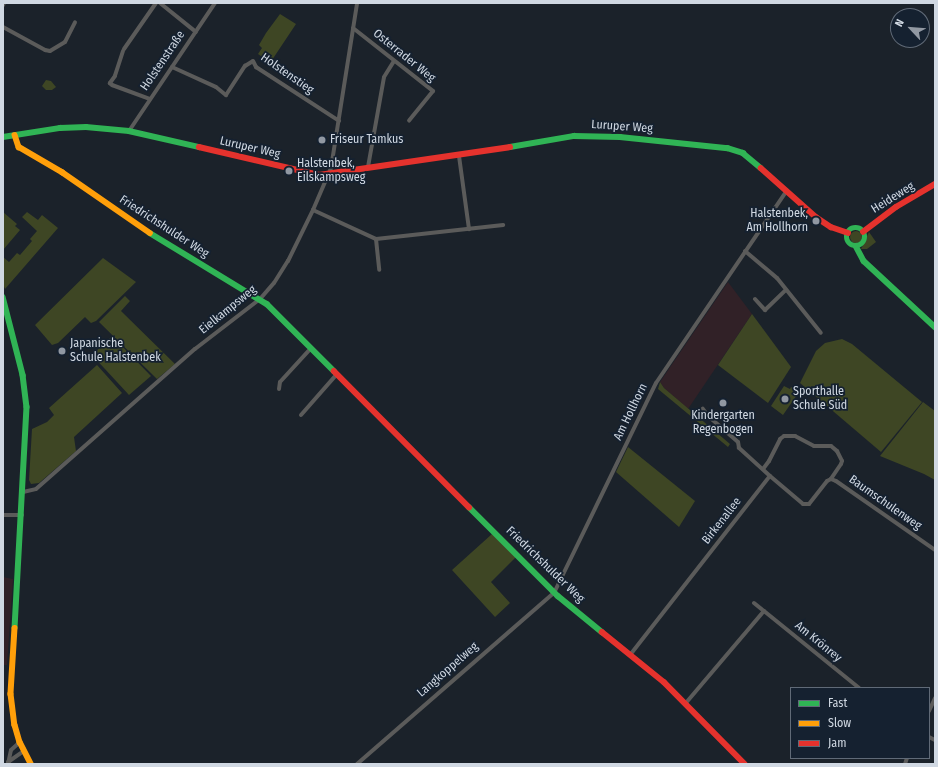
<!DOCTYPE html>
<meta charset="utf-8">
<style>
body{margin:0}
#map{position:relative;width:938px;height:767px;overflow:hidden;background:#1b222a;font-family:"Fira Sans Condensed",sans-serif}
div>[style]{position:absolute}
.commercial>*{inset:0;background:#312127}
.green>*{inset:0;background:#3e4624}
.round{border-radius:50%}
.street>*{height:4px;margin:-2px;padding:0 2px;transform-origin:2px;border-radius:2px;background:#5b5b5a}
.fast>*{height:5.5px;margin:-2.75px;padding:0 2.75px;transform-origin:2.75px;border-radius:2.75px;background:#30b455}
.fast>.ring{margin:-2.75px;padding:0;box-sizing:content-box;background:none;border:5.5px solid #30b455;border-radius:50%}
.slow>*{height:5.5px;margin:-2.75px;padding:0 2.75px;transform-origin:2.75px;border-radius:2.75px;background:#ff9f0a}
.jam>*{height:5.5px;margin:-2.75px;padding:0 2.75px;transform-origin:2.75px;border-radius:2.75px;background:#e5322d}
.dots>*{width:11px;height:11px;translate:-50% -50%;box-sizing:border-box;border:2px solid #152130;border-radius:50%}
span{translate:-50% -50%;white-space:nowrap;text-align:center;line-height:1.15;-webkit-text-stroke:3.5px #152130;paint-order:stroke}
.street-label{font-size:12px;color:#d0d8e2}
.poi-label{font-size:12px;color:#d0d8e2}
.left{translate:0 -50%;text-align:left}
.right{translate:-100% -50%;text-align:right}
.frame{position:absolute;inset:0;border:4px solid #d0d8e2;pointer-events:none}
.legend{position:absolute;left:790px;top:687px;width:140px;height:72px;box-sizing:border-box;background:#152130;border:1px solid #606a77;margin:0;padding:5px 7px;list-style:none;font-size:12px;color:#d0d8e2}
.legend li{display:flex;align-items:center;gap:8px;height:20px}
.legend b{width:20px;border:1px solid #606a77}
.north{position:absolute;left:890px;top:8px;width:40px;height:40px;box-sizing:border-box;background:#152130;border:1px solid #606a77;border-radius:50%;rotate:296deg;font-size:11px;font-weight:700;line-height:16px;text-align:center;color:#d0d8e2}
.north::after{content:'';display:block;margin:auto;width:14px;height:18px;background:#9198a2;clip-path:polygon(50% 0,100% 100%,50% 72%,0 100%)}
</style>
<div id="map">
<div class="commercial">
<i style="clip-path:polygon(728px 282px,752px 314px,688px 409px,664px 388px,660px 382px)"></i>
<i style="clip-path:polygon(3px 577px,13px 579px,7px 665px,3px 665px)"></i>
</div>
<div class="green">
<i style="clip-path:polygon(280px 14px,296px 24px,272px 60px,264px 58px,258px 54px,262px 48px,259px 45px,266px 33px)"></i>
<i style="clip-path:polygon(46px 80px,51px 81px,56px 87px,52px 90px,46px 90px,42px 86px)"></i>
<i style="clip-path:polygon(3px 212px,17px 224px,15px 226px,20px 230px,3px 250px)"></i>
<i style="clip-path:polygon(27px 212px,38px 220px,42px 215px,58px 228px,5px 289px,3px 284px,3px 257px,9px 262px,17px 253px,20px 255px,32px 241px,30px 239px,37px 231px,22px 217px)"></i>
<i class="round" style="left:850px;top:231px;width:12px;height:12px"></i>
<i style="clip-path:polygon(869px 232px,876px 242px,867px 249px,861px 249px)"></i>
<i style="clip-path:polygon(103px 258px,136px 282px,96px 321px,91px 323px,85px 317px,58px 343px,52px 345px,35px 325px)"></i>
<i style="clip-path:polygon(125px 296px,130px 301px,121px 311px,175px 364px,157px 379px,99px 322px)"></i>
<i style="clip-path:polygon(752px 314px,791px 367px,768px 403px,718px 365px)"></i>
<i style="clip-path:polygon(112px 336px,151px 376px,129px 395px,92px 355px)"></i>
<i style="clip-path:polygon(842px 339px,852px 344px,922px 402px,881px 452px,800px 383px,816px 351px,825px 343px)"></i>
<i style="clip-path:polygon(97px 365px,122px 393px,74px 437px,76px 451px,39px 483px,31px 484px,29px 480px,32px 429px,47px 422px,54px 415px,49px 408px)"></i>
<i style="clip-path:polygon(660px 382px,664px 388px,730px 444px,728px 447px,658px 389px)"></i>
<i style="clip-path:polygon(784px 386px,790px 389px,791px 387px,799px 392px,783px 415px,771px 406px)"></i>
<i style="clip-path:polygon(923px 402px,935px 411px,935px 480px,924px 474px,880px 456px)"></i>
<i style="clip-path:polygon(628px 447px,695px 501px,679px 527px,616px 472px)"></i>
<i style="clip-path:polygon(492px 534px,516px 557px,491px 582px,510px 603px,495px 617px,452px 570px)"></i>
</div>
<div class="street">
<i style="left:160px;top:3px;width:46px;rotate:38.9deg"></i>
<i style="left:3px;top:5px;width:2px;rotate:-63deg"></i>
<i style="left:3px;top:27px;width:48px;rotate:28.7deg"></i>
<i style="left:45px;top:50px;width:5px;rotate:11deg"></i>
<i style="left:50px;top:51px;width:17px;rotate:-31deg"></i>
<i style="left:65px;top:42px;width:22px;rotate:-63deg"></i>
<i style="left:353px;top:28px;width:102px;rotate:38.2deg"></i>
<i style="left:433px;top:91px;width:38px;rotate:129deg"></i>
<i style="left:124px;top:49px;width:56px;rotate:-55.2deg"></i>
<i style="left:123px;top:51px;width:26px;rotate:108deg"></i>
<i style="left:115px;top:76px;width:9px;rotate:126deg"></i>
<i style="left:110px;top:83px;width:3px;rotate:45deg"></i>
<i style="left:112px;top:85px;width:40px;rotate:20.2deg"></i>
<i style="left:172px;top:67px;width:48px;rotate:24.4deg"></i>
<i style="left:216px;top:87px;width:13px;rotate:39deg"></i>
<i style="left:226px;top:95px;width:35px;rotate:-57deg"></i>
<i style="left:245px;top:66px;width:9px;rotate:-32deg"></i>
<i style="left:253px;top:61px;width:7px;rotate:63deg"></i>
<i style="left:256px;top:67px;width:99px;rotate:33deg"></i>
<i style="left:129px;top:131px;width:154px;rotate:-56.1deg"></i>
<i style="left:459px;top:156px;width:74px;rotate:82.2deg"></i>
<i style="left:368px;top:167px;width:91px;rotate:-79.9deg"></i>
<i style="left:384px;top:77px;width:19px;rotate:-58deg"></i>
<i style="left:313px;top:210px;width:69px;rotate:24.7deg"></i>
<i style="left:376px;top:239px;width:128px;rotate:-6.3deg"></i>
<i style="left:376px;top:239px;width:31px;rotate:84deg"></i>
<i style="left:745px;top:251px;width:42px;rotate:40.2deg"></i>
<i style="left:777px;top:278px;width:70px;rotate:51.3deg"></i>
<i style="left:755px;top:299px;width:15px;rotate:48deg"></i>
<i style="left:765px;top:310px;width:29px;rotate:-44deg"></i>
<i style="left:279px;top:389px;width:7px;rotate:-82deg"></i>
<i style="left:280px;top:382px;width:46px;rotate:-47.6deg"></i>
<i style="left:301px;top:415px;width:55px;rotate:-48.7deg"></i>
<i style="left:763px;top:469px;width:10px;rotate:-53deg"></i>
<i style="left:769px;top:461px;width:25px;rotate:-63deg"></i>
<i style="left:780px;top:439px;width:5px;rotate:-37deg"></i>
<i style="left:784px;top:436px;width:11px"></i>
<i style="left:795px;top:436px;width:21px;rotate:28deg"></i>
<i style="left:814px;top:446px;width:17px"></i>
<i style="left:831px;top:446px;width:8px;rotate:40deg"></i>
<i style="left:837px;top:451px;width:11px;rotate:63deg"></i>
<i style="left:842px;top:461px;width:3px;rotate:108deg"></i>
<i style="left:841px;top:464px;width:18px;rotate:124deg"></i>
<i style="left:770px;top:476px;width:43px;rotate:40.3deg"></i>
<i style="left:803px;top:504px;width:6px"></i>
<i style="left:809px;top:504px;width:29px;rotate:-52deg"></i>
<i style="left:827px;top:481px;width:4px;rotate:-27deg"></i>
<i style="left:831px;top:479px;width:5px;rotate:22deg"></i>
<i style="left:836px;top:481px;width:121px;rotate:34.9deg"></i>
<i style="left:23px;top:492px;width:13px;rotate:-13deg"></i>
<i style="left:36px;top:489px;width:212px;rotate:-41.4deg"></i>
<i style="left:195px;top:349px;width:82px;rotate:-37.6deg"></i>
<i style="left:260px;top:299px;width:21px;rotate:-49deg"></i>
<i style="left:274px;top:283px;width:26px;rotate:-58deg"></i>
<i style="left:288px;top:261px;width:57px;rotate:-63.9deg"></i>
<i style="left:313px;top:210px;width:46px;rotate:-66.8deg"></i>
<i style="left:331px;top:168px;width:167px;rotate:-81deg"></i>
<i style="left:3px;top:515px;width:19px"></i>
<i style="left:754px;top:603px;width:13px;rotate:39deg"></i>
<i style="left:630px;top:655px;width:227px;rotate:-52deg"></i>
<i style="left:770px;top:476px;width:42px;rotate:-137.9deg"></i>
<i style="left:739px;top:448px;width:6px;rotate:-99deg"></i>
<i style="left:738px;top:442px;width:40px;rotate:-139deg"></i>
<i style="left:708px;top:416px;width:9px;rotate:-126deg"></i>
<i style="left:685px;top:704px;width:122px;rotate:-49.7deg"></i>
<i style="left:764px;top:611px;width:122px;rotate:39deg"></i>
<i style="left:929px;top:711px;width:14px;rotate:-65deg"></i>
<i style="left:929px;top:737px;width:7px;rotate:27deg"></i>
<i style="left:8px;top:762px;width:19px;rotate:-35deg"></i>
<i style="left:8px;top:764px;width:14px;rotate:-78deg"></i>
<i style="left:11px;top:750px;width:12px;rotate:-42deg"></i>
<i style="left:357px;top:764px;width:261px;rotate:-41deg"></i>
<i style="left:554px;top:593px;width:233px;rotate:-64.1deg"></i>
<i style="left:656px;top:383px;width:233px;rotate:-55.8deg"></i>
<i style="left:905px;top:764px;width:6px;rotate:-72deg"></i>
</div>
<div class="fast">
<i style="left:3px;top:137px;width:58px;rotate:-9deg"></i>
<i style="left:60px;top:128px;width:26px;rotate:-2deg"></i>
<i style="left:86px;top:127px;width:43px;rotate:5.3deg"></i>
<i style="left:129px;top:131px;width:72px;rotate:12.9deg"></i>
<i style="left:510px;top:147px;width:65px;rotate:-9.8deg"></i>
<i style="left:574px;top:136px;width:46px;rotate:1.2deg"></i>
<i style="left:620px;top:137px;width:108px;rotate:5.9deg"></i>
<i style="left:727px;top:148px;width:17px;rotate:17deg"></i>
<i style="left:743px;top:153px;width:23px;rotate:40deg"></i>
<i class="ring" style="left:847px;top:228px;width:12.5px;height:12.5px"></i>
<i style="left:150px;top:233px;width:137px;rotate:31.3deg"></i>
<i style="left:267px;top:304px;width:95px;rotate:45deg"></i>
<i style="left:856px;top:246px;width:17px;rotate:62deg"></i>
<i style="left:864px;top:261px;width:97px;rotate:42.9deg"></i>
<i style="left:3px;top:297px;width:81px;rotate:75.6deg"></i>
<i style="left:23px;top:375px;width:32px;rotate:83deg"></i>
<i style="left:27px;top:407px;width:221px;rotate:93.1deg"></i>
<i style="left:469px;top:507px;width:126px;rotate:45deg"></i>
<i style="left:558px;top:596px;width:57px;rotate:39.3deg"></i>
</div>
<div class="slow">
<i style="left:15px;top:135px;width:13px;rotate:72deg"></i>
<i style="left:19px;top:147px;width:50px;rotate:30.2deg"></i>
<i style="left:62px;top:172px;width:107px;rotate:34.7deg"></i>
<i style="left:15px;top:628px;width:66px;rotate:93.5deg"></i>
<i style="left:11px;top:694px;width:31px;rotate:83deg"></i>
<i style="left:15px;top:725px;width:18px;rotate:74deg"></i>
<i style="left:20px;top:742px;width:25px;rotate:63deg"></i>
</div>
<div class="jam">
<i style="left:199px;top:147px;width:123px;rotate:13.1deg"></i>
<i style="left:319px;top:175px;width:193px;rotate:-8.3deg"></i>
<i style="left:761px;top:168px;width:74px;rotate:41.7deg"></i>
<i style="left:816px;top:217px;width:18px;rotate:34deg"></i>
<i style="left:831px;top:227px;width:18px;rotate:19deg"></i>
<i style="left:863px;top:232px;width:41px;rotate:-37.1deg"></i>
<i style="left:896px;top:207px;width:45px;rotate:-30.5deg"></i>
<i style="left:334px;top:371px;width:192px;rotate:45.2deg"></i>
<i style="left:602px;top:632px;width:80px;rotate:38.9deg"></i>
<i style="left:664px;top:682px;width:115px;rotate:45.4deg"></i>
</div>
<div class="dots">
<i style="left:322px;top:140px;background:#9198a2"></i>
<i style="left:289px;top:171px;background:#9198a2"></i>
<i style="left:816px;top:221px;background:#9198a2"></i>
<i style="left:62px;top:351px;background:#9198a2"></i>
<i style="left:785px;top:399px;background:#9198a2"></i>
<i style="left:723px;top:403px;background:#9198a2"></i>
</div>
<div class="street-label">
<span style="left:404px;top:56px;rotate:39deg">Osterrader Weg</span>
<span style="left:163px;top:61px;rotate:-56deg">Holstenstraße</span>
<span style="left:287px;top:74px;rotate:35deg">Holstenstieg</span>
<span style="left:622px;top:127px;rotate:4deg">Luruper Weg</span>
<span style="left:250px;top:148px;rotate:13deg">Luruper Weg</span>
<span style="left:893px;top:198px;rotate:-32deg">Heideweg</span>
<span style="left:164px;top:227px;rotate:33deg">Friedrichshulder Weg</span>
<span style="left:228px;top:310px;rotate:-39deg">Eielkampsweg</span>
<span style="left:631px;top:412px;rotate:-64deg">Am Hollhorn</span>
<span style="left:885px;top:503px;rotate:35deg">Baumschulenweg</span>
<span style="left:722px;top:521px;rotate:-52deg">Birkenallee</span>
<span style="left:545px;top:565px;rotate:44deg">Friedrichshulder Weg</span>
<span style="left:818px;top:642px;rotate:39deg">Am Krönrey</span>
<span style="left:448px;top:670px;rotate:-41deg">Langkoppelweg</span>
</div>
<div class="poi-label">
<span class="left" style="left:330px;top:140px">Friseur Tamkus</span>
<span class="left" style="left:297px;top:171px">Halstenbek,<br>Eilskampsweg</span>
<span class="right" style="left:808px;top:221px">Halstenbek,<br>Am Hollhorn</span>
<span class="left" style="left:70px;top:351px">Japanische<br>Schule Halstenbek</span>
<span class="left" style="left:793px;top:399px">Sporthalle<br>Schule Süd</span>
<span style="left:723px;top:423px">Kindergarten<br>Regenbogen</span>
</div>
<div class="frame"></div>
<ul class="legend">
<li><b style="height:5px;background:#30b455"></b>Fast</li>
<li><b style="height:5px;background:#ff9f0a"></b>Slow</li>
<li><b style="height:5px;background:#e5322d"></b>Jam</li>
</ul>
<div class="north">N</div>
</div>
